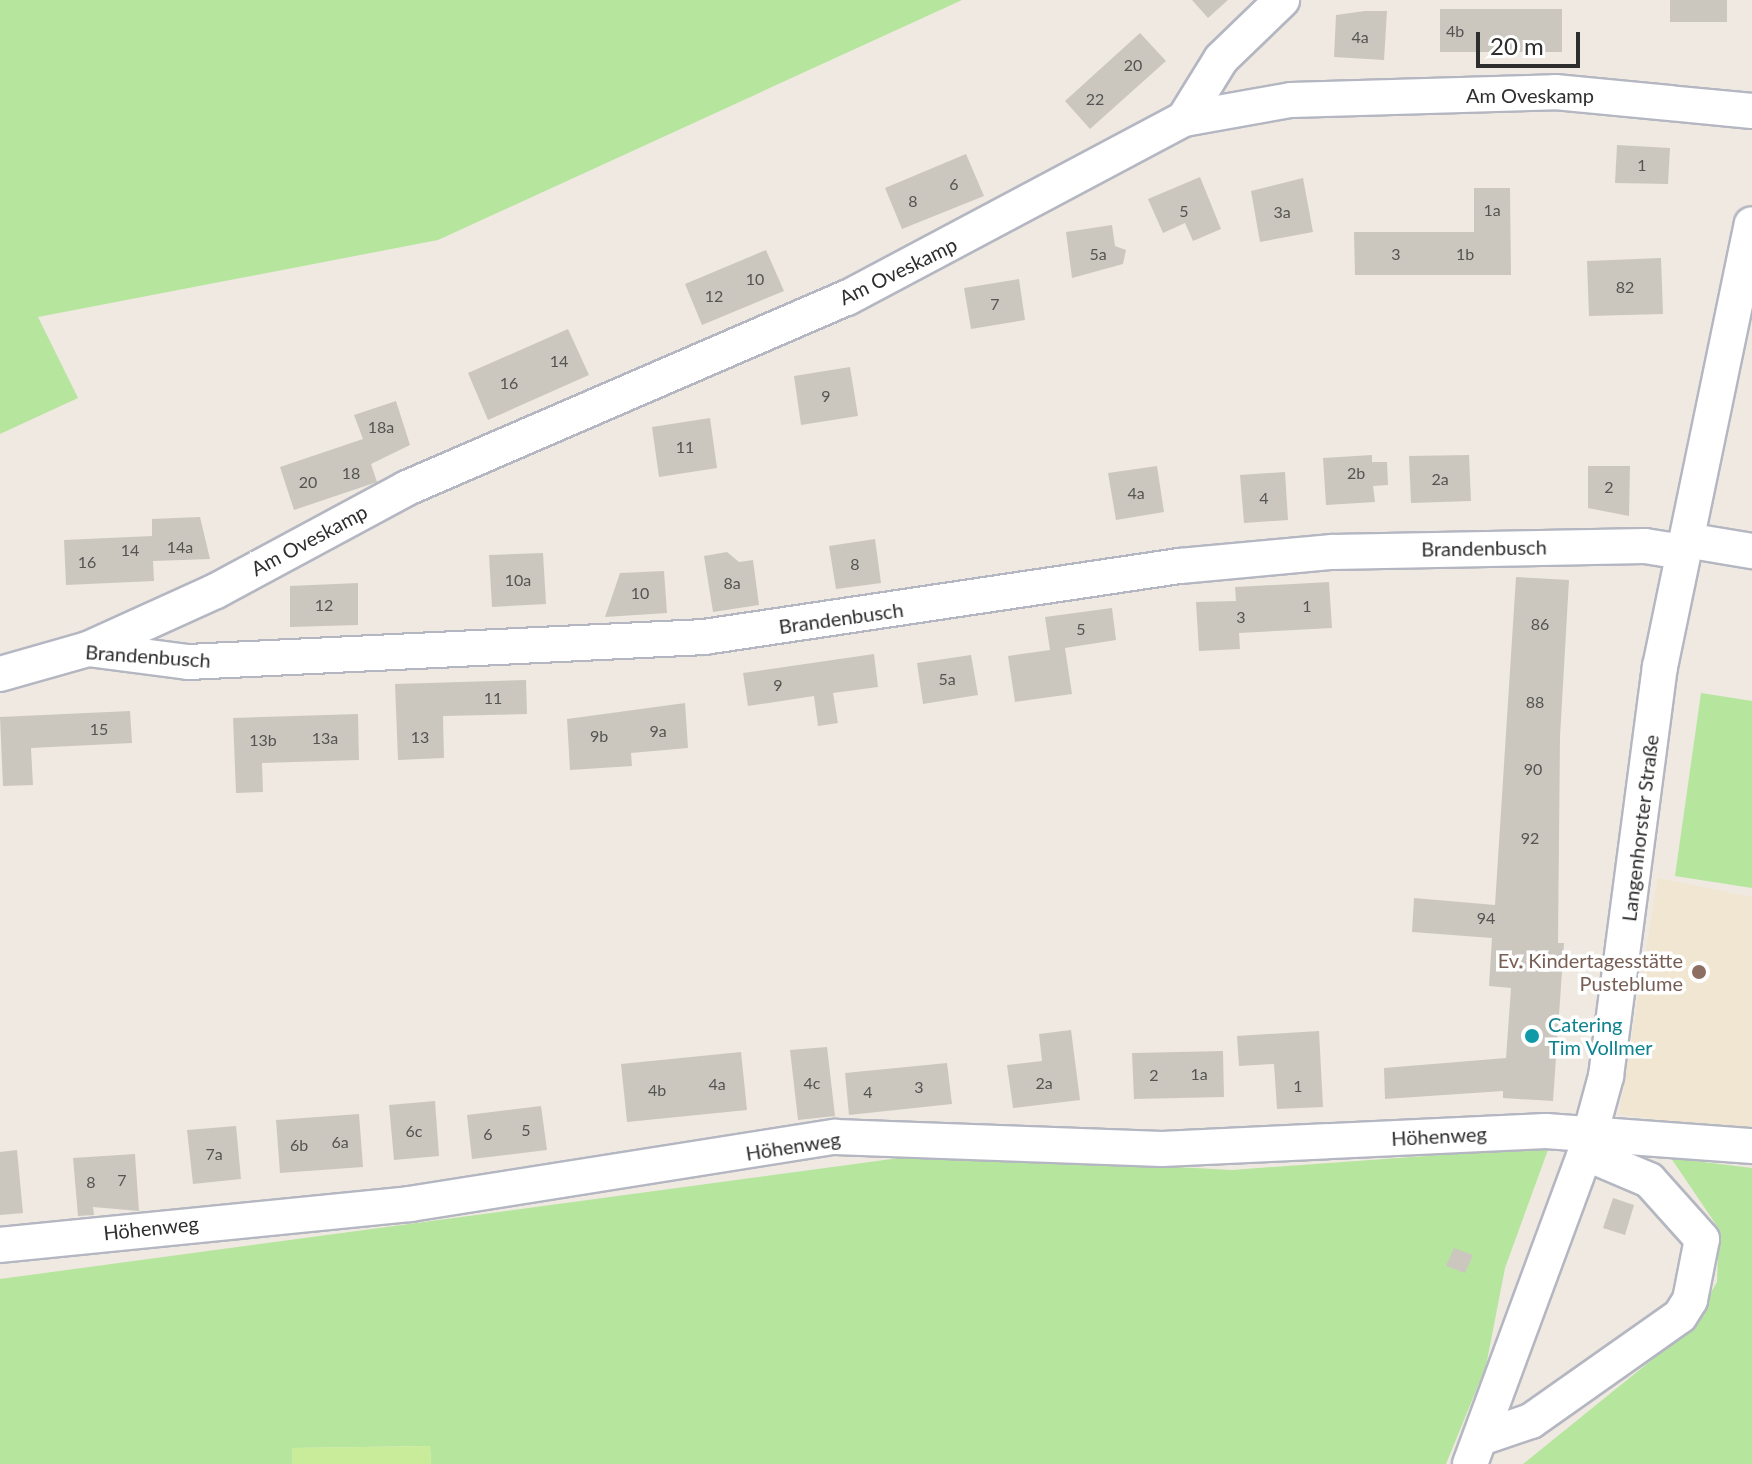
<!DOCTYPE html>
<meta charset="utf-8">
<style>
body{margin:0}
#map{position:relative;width:1752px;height:1464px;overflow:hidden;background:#efe9e1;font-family:Lato,sans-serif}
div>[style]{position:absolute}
.education>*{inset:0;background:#f0e6d1}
.green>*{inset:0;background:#b6e59e}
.pitch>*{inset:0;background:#c9ec9a}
.building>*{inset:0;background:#cbc7bf}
.roads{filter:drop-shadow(2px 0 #b4b7c1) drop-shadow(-2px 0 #b4b7c1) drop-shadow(0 2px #b4b7c1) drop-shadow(0 -2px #b4b7c1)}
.minor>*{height:34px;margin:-17px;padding:0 17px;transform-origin:17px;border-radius:17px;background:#fff}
.dots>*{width:22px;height:22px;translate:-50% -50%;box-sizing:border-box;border:4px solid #fff;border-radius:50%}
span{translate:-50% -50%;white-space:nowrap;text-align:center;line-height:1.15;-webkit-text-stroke:7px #fff;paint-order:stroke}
.number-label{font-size:16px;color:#555452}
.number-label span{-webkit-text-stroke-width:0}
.street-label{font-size:20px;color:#2e2e2e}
.education-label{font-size:20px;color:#785e54}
.right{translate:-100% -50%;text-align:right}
.culture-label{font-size:20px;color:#0d838f}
.left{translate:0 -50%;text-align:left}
.scale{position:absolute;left:1476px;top:32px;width:104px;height:36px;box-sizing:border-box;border:4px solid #2e2e2e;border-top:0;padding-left:10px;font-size:24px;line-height:28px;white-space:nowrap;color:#2e2e2e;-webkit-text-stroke:6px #fff;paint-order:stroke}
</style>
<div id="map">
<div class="education">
<i style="clip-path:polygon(1658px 878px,1752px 897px,1752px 1135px,1619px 1114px)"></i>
</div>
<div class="green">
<i style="clip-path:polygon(0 0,962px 0,438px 240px,38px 317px,78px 398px,0 434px)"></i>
<i style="clip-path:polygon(1701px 693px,1752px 701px,1752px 888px,1675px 876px)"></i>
<i style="clip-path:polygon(1549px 1147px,1505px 1268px,1486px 1366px,1446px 1464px,431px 1464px,430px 1446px,292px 1448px,292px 1464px,0 1464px,0 1279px,929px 1154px,1232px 1170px)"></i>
<i style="clip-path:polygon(1671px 1158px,1752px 1168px,1752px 1464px,1523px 1464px,1690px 1329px,1717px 1282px,1719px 1229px)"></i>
</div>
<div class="pitch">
<i style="clip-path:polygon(430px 1446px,431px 1464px,292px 1464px,292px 1448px)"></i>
</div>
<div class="building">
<i style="clip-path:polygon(1192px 0,1228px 0,1208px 18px)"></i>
<i style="clip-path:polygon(1670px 0,1727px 0,1727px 22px,1670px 22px)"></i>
<i style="clip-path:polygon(1440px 9px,1562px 9px,1562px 52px,1440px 52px)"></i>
<i style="clip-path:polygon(1365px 11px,1387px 11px,1384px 60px,1334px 57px,1336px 15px)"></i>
<i style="clip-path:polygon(1140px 33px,1166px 61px,1090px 129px,1065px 101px)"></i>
<i style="clip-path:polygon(1617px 145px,1670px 148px,1668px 184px,1615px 183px)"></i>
<i style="clip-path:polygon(966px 154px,984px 196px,902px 229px,885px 188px)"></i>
<i style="clip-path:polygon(1200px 177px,1221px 229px,1193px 241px,1185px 223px,1163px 233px,1148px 199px)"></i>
<i style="clip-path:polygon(1303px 178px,1313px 232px,1260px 242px,1251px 191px)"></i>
<i style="clip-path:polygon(1474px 188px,1510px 188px,1511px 275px,1355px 275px,1354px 232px,1474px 232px)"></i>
<i style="clip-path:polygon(1112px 225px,1115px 246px,1126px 250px,1123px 264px,1072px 278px,1066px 232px)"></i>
<i style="clip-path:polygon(766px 250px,784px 291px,702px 325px,685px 284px)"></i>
<i style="clip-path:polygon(1661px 258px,1663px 314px,1589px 316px,1587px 261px)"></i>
<i style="clip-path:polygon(1019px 279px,1025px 320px,971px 329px,964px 288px)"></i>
<i style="clip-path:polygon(568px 329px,589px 375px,488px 420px,468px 373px)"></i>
<i style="clip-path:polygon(850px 367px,858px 416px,801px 425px,794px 376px)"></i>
<i style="clip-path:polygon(396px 401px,410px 445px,371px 464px,377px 482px,294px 510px,280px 467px,363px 439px,354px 415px)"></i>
<i style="clip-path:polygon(710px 418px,717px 468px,659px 477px,652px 427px)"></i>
<i style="clip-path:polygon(1372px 455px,1372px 462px,1387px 462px,1388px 485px,1373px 486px,1375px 502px,1326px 505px,1323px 458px)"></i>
<i style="clip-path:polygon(1469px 455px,1471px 501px,1411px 503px,1409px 456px)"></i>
<i style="clip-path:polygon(1157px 466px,1164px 512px,1116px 520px,1108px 473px)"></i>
<i style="clip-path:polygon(1588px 466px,1630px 466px,1629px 516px,1588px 508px)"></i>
<i style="clip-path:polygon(1285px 472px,1288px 520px,1244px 523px,1240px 475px)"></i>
<i style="clip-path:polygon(200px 517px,210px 559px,153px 561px,154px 581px,66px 585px,64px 540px,152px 536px,152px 519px)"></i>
<i style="clip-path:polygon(875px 539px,881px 583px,836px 589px,829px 546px)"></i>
<i style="clip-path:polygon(727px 552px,739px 562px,753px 560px,759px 605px,713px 612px,704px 556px)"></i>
<i style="clip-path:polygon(543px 553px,546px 604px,492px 607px,489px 555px)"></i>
<i style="clip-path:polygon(664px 571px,667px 613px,605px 617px,620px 573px)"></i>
<i style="clip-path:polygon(1516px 577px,1569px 580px,1560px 737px,1558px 943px,1564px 943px,1553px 1101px,1503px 1098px,1503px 1091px,1385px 1099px,1384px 1068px,1506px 1058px,1511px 988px,1489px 986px,1492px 938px,1412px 932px,1414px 898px,1495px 905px)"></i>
<i style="clip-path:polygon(1329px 582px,1332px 628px,1239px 633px,1240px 649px,1199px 651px,1196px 602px,1236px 601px,1235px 587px)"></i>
<i style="clip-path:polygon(358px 583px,358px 625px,290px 627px,290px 586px)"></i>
<i style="clip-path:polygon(1112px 608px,1116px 640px,1065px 648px,1072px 694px,1015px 702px,1008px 656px,1050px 650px,1045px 617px)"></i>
<i style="clip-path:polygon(874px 654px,878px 687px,833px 693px,838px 723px,818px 726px,814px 696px,748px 706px,743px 673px)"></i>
<i style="clip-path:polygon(971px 655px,978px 695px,923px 704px,917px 663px)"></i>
<i style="clip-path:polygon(526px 680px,527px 714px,443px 716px,444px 758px,398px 760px,395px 684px)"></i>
<i style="clip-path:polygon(685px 703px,688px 748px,631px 753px,632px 766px,570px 770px,567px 719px)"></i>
<i style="clip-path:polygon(130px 711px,132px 743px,31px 748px,33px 785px,3px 786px,0 717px)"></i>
<i style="clip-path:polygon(358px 714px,359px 760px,262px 763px,263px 792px,236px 793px,233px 718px)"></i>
<i style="clip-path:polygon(1071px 1030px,1080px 1100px,1013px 1108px,1007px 1065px,1042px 1061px,1039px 1034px)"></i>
<i style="clip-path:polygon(1319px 1031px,1323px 1107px,1277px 1109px,1274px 1064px,1239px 1066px,1237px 1036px)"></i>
<i style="clip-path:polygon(827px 1047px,835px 1116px,798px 1120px,790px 1050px)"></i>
<i style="clip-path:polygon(1223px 1051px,1224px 1097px,1134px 1099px,1132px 1053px)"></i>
<i style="clip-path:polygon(741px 1052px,747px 1110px,627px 1122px,621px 1064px)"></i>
<i style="clip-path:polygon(947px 1063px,952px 1104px,849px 1115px,845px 1073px)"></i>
<i style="clip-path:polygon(435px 1101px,439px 1156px,394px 1160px,389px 1105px)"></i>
<i style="clip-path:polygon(541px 1106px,547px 1150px,472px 1159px,467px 1115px)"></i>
<i style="clip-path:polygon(359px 1114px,363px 1167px,280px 1173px,276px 1120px)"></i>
<i style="clip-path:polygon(236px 1126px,241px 1179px,193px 1184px,187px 1130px)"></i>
<i style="clip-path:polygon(17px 1150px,23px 1213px,0 1215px,0 1152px)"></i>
<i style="clip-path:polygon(135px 1154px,139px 1211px,93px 1207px,94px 1215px,78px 1216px,73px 1158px)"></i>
<i style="clip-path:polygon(1613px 1198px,1634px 1205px,1625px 1235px,1603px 1228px)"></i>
<i style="clip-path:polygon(1454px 1248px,1473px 1255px,1465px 1273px,1446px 1266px)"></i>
</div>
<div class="roads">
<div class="minor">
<i style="left:1184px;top:119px;width:70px;rotate:-58.3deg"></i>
<i style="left:1221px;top:59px;width:85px;rotate:-44deg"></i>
<i style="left:1686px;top:540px;width:67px;rotate:9.5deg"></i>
<i style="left:88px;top:649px;width:141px;rotate:-24.4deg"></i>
<i style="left:216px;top:591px;width:217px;rotate:-28.3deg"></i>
<i style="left:407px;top:488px;width:479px;rotate:-23.4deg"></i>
<i style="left:847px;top:298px;width:382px;rotate:-28deg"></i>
<i style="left:1184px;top:119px;width:109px;rotate:-10.1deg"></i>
<i style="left:1291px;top:100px;width:264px;rotate:-1.7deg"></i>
<i style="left:1555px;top:92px;width:198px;rotate:5.5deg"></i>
<i style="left:0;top:674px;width:91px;rotate:-15.9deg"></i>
<i style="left:88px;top:649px;width:101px;rotate:7.4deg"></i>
<i style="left:188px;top:662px;width:517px;rotate:-2.77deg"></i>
<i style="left:704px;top:637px;width:481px;rotate:-8.5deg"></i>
<i style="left:1180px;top:566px;width:153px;rotate:-5.3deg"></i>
<i style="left:1332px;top:552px;width:313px;rotate:-1.1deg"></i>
<i style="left:1645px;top:546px;width:38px;rotate:9deg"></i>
<i style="left:0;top:1245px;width:412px;rotate:-5.7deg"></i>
<i style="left:410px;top:1204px;width:430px;rotate:-9deg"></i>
<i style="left:835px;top:1137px;width:327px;rotate:2.1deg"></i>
<i style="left:1162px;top:1149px;width:384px;rotate:-2.7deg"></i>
<i style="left:1546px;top:1131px;width:207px;rotate:4.2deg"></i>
<i style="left:1481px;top:1438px;width:53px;rotate:-18.8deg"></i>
<i style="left:1531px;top:1421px;width:182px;rotate:-35.2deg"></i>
<i style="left:1680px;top:1316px;width:19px;rotate:-58deg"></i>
<i style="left:1690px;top:1300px;width:62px;rotate:-78.9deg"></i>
<i style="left:1702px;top:1239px;width:79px;rotate:-131.9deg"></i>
<i style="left:1649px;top:1180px;width:69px;rotate:-157.1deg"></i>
<i style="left:1470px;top:1464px;width:332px;rotate:-69.7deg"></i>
<i style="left:1585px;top:1153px;width:80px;rotate:-74.7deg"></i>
<i style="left:1606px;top:1076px;width:413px;rotate:-82.5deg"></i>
<i style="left:1660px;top:667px;width:452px;rotate:-78.3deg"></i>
</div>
</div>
<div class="dots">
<i style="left:1699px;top:972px;background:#8d6e63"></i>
<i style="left:1532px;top:1036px;background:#0f9aa8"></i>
</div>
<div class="number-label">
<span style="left:1455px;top:31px">4b</span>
<span style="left:1360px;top:37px">4a</span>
<span style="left:1133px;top:65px">20</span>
<span style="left:1095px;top:99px">22</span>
<span style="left:1642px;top:165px">1</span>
<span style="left:954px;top:184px">6</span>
<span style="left:913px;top:201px">8</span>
<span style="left:1492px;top:210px">1a</span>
<span style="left:1184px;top:211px">5</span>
<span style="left:1282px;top:212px">3a</span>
<span style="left:1098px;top:254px">5a</span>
<span style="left:1396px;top:254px">3</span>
<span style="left:1465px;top:254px">1b</span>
<span style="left:755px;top:279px">10</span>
<span style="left:1625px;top:287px">82</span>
<span style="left:714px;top:296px">12</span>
<span style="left:995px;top:304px">7</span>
<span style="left:559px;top:361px">14</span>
<span style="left:509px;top:383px">16</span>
<span style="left:826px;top:396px">9</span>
<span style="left:381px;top:427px">18a</span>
<span style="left:685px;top:447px">11</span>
<span style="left:351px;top:473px">18</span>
<span style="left:1356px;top:473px">2b</span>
<span style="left:1440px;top:479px">2a</span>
<span style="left:308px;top:482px">20</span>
<span style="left:1609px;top:487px">2</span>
<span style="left:1136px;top:493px">4a</span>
<span style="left:1264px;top:498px">4</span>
<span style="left:180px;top:547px">14a</span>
<span style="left:130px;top:550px">14</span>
<span style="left:87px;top:562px">16</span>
<span style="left:855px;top:564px">8</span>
<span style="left:518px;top:580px">10a</span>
<span style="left:732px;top:583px">8a</span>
<span style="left:640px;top:593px">10</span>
<span style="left:324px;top:605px">12</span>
<span style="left:1307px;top:606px">1</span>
<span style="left:1241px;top:617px">3</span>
<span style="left:1540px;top:624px">86</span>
<span style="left:1081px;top:629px">5</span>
<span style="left:947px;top:679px">5a</span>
<span style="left:778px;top:685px">9</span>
<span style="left:493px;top:698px">11</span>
<span style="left:1535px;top:702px">88</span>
<span style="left:99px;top:729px">15</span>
<span style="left:658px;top:731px">9a</span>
<span style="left:599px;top:736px">9b</span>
<span style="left:420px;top:737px">13</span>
<span style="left:325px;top:738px">13a</span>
<span style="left:263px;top:740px">13b</span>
<span style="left:1533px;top:769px">90</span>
<span style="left:1530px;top:838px">92</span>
<span style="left:1486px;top:918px">94</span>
<span style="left:1199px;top:1074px">1a</span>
<span style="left:1154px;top:1075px">2</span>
<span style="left:812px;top:1083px">4c</span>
<span style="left:1044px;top:1083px">2a</span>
<span style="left:717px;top:1084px">4a</span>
<span style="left:1298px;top:1086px">1</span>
<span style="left:919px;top:1087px">3</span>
<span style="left:657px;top:1090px">4b</span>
<span style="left:868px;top:1092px">4</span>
<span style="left:526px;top:1130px">5</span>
<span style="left:414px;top:1131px">6c</span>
<span style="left:488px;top:1134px">6</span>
<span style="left:340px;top:1142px">6a</span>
<span style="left:299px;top:1145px">6b</span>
<span style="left:214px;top:1154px">7a</span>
<span style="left:122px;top:1180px">7</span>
<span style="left:91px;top:1182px">8</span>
</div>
<div class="street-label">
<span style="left:1530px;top:95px">Am Oveskamp</span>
<span style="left:898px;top:271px;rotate:-26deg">Am Oveskamp</span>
<span style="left:309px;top:540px;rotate:-28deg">Am Oveskamp</span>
<span style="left:1484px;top:548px;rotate:-1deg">Brandenbusch</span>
<span style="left:841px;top:618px;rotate:-8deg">Brandenbusch</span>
<span style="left:148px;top:656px;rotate:4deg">Brandenbusch</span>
<span style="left:1640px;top:828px;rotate:-83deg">Langenhorster Straße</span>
<span style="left:1439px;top:1136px;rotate:-3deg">Höhenweg</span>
<span style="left:793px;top:1146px;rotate:-9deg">Höhenweg</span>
<span style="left:151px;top:1228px;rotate:-6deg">Höhenweg</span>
</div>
<div class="education-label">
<span class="right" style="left:1683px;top:972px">Ev. Kindertagesstätte<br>Pusteblume</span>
</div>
<div class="culture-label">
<span class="left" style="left:1548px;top:1036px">Catering<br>Tim Vollmer</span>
</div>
<div class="scale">20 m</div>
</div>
